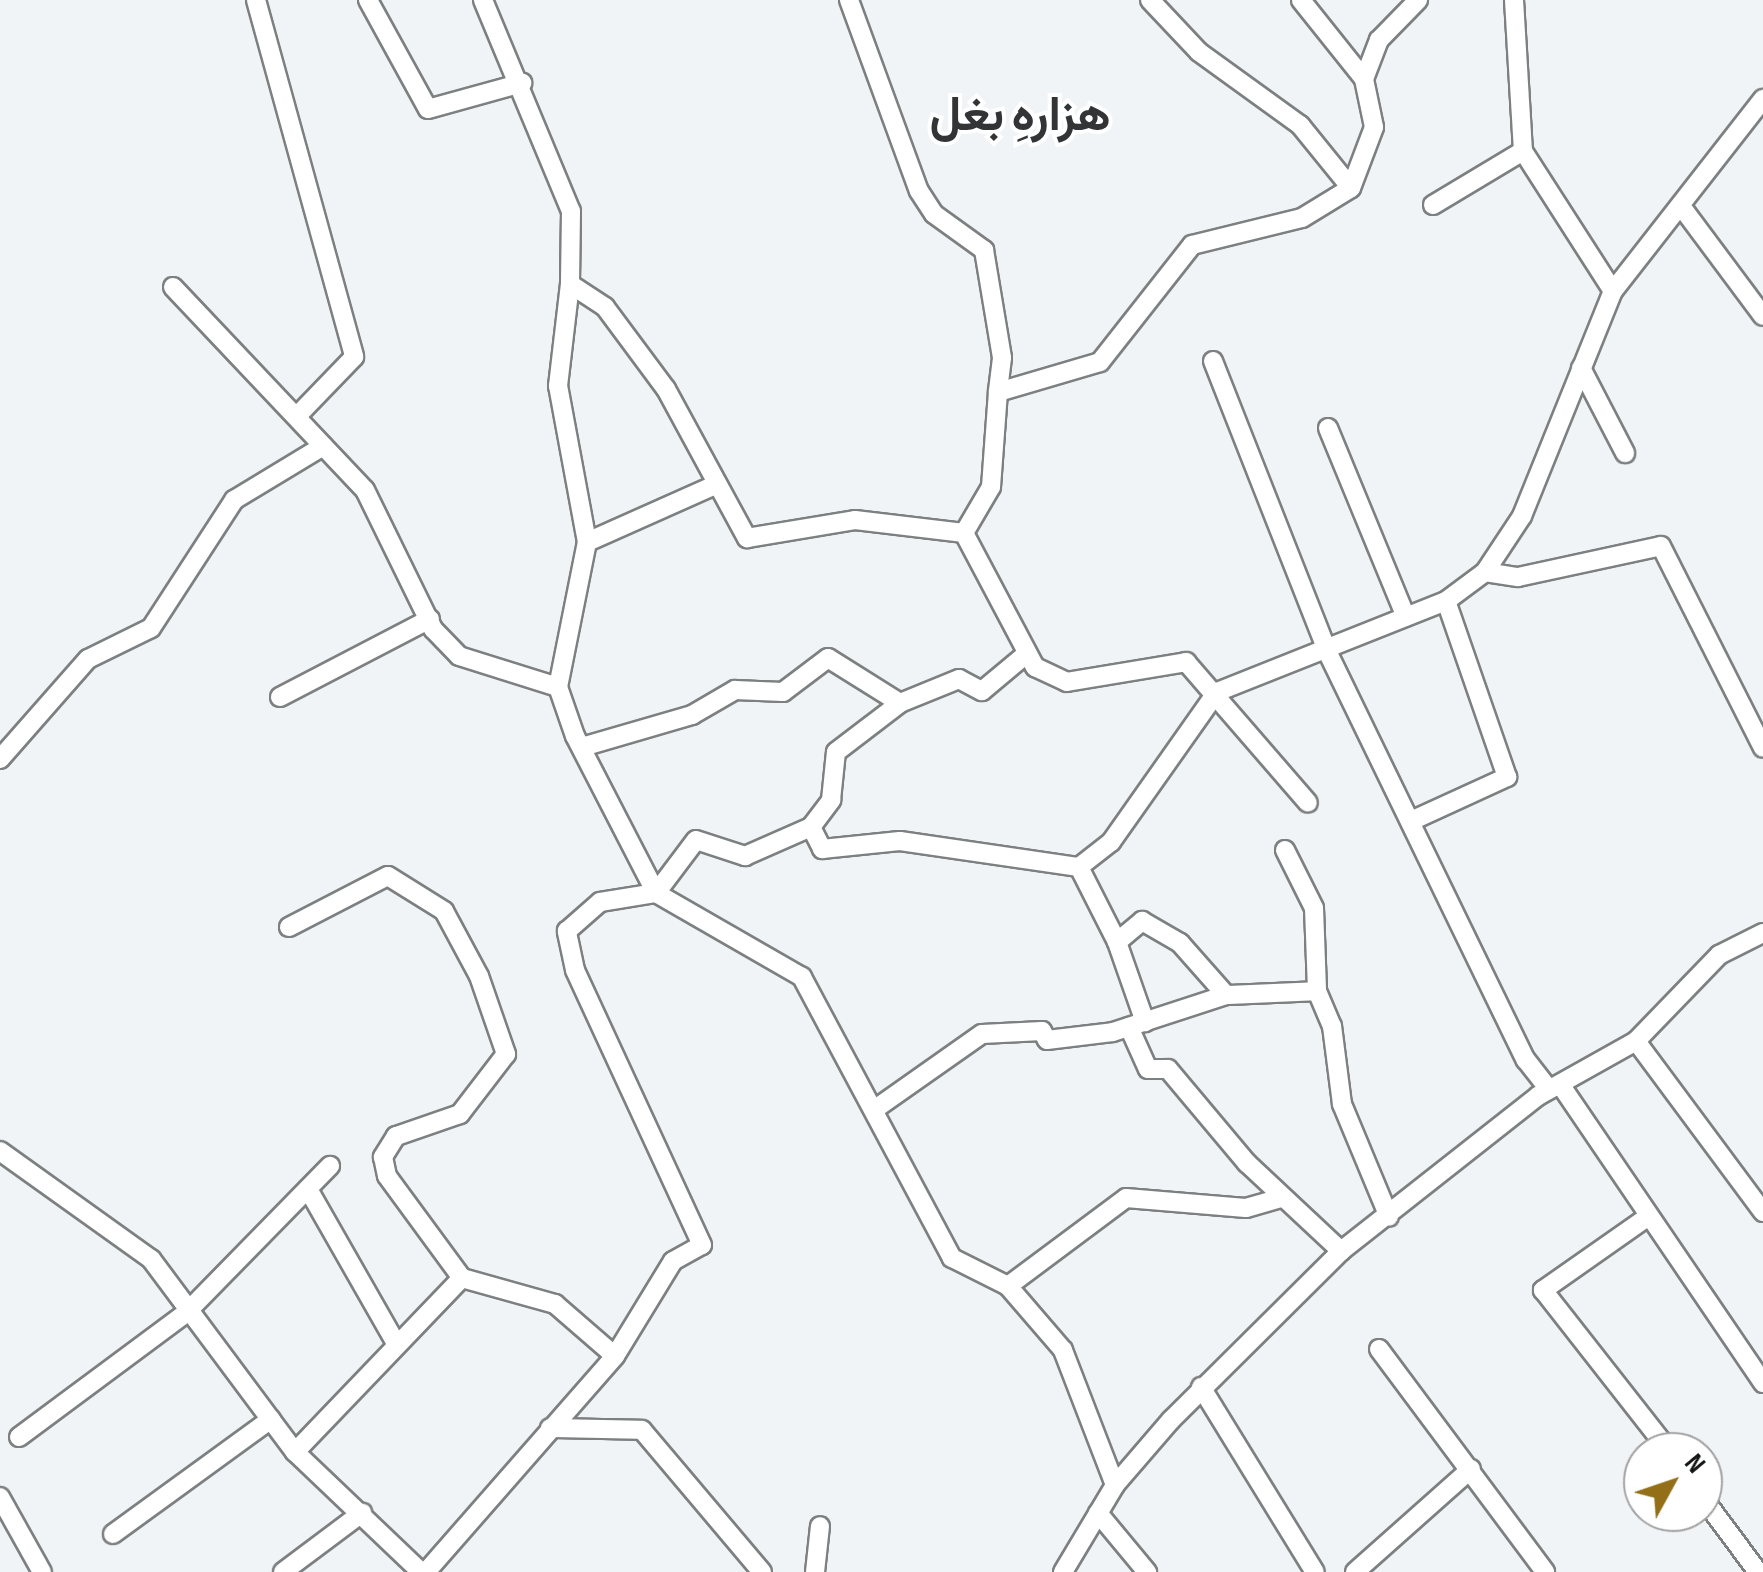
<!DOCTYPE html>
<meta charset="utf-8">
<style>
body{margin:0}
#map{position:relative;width:1763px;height:1572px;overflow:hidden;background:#f1f4f6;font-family:"Sofia Sans Condensed",Vazirmatn,sans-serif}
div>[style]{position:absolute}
.roads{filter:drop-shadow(2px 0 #7d8081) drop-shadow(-2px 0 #7d8081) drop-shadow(0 2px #7d8081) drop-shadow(0 -2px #7d8081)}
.street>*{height:18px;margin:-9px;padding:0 9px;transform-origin:9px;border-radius:9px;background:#fff}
span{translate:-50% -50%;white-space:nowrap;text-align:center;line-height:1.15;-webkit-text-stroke:8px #fff;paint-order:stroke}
.district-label{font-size:48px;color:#323436;font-weight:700}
.north{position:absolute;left:1623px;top:1432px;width:100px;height:100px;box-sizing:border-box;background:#fff;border:2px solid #a1a1a1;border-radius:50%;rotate:50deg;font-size:28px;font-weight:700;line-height:40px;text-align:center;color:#131414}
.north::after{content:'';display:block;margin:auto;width:35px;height:45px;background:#936f17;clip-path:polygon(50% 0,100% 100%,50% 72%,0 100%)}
</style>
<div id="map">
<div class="roads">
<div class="street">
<i style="left:256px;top:0;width:370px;rotate:74.6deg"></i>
<i style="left:354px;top:357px;width:83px;rotate:134deg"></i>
<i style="left:368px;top:0;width:124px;rotate:61.2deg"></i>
<i style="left:428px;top:109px;width:98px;rotate:-15.5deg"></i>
<i style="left:483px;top:0;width:229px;rotate:67.4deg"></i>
<i style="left:571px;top:211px;width:73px;rotate:90.8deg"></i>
<i style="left:849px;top:0;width:203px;rotate:69.9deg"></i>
<i style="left:919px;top:191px;width:27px;rotate:57deg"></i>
<i style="left:934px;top:214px;width:62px;rotate:35.8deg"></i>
<i style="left:984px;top:250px;width:109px;rotate:80.5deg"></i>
<i style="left:1002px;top:358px;width:34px;rotate:97deg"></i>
<i style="left:1150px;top:0;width:71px;rotate:46.7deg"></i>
<i style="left:1199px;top:52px;width:125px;rotate:35.9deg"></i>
<i style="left:1300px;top:125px;width:81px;rotate:51deg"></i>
<i style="left:1514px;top:0;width:151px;rotate:86.6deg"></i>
<i style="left:1523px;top:151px;width:166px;rotate:57.3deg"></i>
<i style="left:1364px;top:79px;width:42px;rotate:-69deg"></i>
<i style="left:1379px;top:40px;width:56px;rotate:-45.7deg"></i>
<i style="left:1433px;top:205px;width:105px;rotate:-31deg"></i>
<i style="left:1684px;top:210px;width:132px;rotate:53.3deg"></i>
<i style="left:173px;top:287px;width:279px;rotate:46.6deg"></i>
<i style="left:365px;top:490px;width:155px;rotate:63.9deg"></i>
<i style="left:433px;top:629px;width:37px;rotate:46deg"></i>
<i style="left:459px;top:656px;width:104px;rotate:17.4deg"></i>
<i style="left:1213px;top:361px;width:312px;rotate:68.5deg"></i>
<i style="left:1327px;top:651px;width:455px;rotate:64.1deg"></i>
<i style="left:1526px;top:1060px;width:37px;rotate:52deg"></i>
<i style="left:1581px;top:368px;width:96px;rotate:62.6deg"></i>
<i style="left:1328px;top:428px;width:204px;rotate:67.6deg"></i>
<i style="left:964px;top:533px;width:53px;rotate:-59.6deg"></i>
<i style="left:991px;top:487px;width:95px;rotate:-85.8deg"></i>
<i style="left:998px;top:392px;width:106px;rotate:-16.4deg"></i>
<i style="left:1100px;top:362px;width:149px;rotate:-51.8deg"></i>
<i style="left:1192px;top:245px;width:113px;rotate:-13.8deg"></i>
<i style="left:1302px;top:218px;width:57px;rotate:-31.5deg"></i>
<i style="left:1351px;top:188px;width:65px;rotate:-69.3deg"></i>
<i style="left:1374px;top:127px;width:49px;rotate:-101.8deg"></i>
<i style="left:1364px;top:79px;width:101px;rotate:-128.6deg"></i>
<i style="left:587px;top:542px;width:138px;rotate:-24deg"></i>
<i style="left:1485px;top:572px;width:33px;rotate:9deg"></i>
<i style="left:1518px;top:577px;width:146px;rotate:-12.2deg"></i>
<i style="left:1661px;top:546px;width:226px;rotate:63.2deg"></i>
<i style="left:280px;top:697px;width:169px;rotate:-27.5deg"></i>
<i style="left:582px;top:747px;width:115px;rotate:-16.2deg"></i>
<i style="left:692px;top:715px;width:50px;rotate:-30.2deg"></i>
<i style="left:735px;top:690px;width:48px;rotate:2.4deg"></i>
<i style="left:783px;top:692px;width:56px;rotate:-37.1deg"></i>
<i style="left:828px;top:658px;width:85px;rotate:32deg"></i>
<i style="left:0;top:759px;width:133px;rotate:-48.7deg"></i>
<i style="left:88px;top:659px;width:70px;rotate:-26.2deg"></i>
<i style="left:151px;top:628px;width:153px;rotate:-57deg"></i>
<i style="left:234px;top:500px;width:104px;rotate:-31.2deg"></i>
<i style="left:1411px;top:821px;width:106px;rotate:-24.6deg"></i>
<i style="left:1507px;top:777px;width:186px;rotate:-109.1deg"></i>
<i style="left:811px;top:827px;width:34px;rotate:-53deg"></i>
<i style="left:831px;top:800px;width:48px;rotate:-84.1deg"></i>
<i style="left:836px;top:752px;width:81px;rotate:-37.4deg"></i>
<i style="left:900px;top:703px;width:64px;rotate:-22.1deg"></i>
<i style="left:959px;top:679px;width:26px;rotate:28deg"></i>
<i style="left:982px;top:691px;width:56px;rotate:-39.9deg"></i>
<i style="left:1285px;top:850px;width:65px;rotate:63.4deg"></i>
<i style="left:1314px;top:908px;width:83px;rotate:87.9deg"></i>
<i style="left:1317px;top:991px;width:38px;rotate:67deg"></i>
<i style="left:1332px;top:1026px;width:79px;rotate:82.7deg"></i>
<i style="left:1342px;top:1104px;width:122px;rotate:67.4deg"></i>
<i style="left:1079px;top:867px;width:84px;rotate:63.1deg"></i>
<i style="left:1117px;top:942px;width:33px;rotate:-40deg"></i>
<i style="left:1142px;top:921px;width:44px;rotate:30.1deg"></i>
<i style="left:1180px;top:943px;width:69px;rotate:48.5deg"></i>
<i style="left:1226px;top:995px;width:91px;rotate:-2.5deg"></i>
<i style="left:656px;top:893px;width:66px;rotate:-53deg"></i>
<i style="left:696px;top:840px;width:52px;rotate:18.1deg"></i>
<i style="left:745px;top:856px;width:72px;rotate:-23.7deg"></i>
<i style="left:811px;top:827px;width:25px;rotate:63deg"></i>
<i style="left:822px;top:849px;width:78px;rotate:-5.9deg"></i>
<i style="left:900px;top:841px;width:181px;rotate:8.3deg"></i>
<i style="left:1079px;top:867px;width:41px;rotate:-38deg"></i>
<i style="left:1111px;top:842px;width:184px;rotate:-54.8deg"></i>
<i style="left:1217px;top:692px;width:246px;rotate:-21.7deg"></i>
<i style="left:1446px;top:601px;width:49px;rotate:-36.6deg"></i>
<i style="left:1485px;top:572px;width:67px;rotate:-56.5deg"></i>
<i style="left:1522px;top:516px;width:243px;rotate:-68deg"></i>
<i style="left:1613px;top:291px;width:244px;rotate:-52deg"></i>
<i style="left:289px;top:927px;width:111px;rotate:-27.3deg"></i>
<i style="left:388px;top:876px;width:66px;rotate:32deg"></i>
<i style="left:444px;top:911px;width:74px;rotate:61.7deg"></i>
<i style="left:479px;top:976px;width:83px;rotate:70.9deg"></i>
<i style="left:506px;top:1054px;width:76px;rotate:127.5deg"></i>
<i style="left:460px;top:1114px;width:68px;rotate:161deg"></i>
<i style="left:396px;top:1136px;width:25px;rotate:122deg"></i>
<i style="left:383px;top:1157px;width:19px;rotate:78deg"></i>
<i style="left:387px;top:1176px;width:127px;rotate:53.7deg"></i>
<i style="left:1117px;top:942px;width:85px;rotate:70.7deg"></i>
<i style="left:1129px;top:1027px;width:46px;rotate:65.7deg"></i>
<i style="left:1148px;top:1069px;width:20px"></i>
<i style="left:1168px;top:1069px;width:123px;rotate:50deg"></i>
<i style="left:1247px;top:1163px;width:129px;rotate:43.1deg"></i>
<i style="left:1636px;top:1041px;width:213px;rotate:53.4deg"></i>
<i style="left:1562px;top:1087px;width:358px;rotate:55.8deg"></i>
<i style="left:878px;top:1107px;width:127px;rotate:-35.1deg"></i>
<i style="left:982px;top:1034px;width:60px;rotate:-2.9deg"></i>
<i style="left:1042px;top:1031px;width:10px;rotate:61deg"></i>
<i style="left:1047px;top:1040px;width:66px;rotate:-6.9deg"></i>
<i style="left:1113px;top:1032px;width:119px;rotate:-18.1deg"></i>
<i style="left:0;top:1151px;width:186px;rotate:35.6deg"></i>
<i style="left:151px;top:1259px;width:241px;rotate:53.3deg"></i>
<i style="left:295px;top:1452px;width:174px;rotate:43.6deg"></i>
<i style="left:308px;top:1189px;width:177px;rotate:60.3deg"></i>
<i style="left:1646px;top:1218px;width:126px;rotate:145deg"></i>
<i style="left:1543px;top:1290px;width:206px;rotate:51.9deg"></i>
<i style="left:1008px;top:1286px;width:147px;rotate:-36.7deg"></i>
<i style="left:1126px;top:1198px;width:120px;rotate:4.8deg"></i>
<i style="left:1246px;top:1208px;width:36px;rotate:-16deg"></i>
<i style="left:1379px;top:1349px;width:278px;rotate:53.3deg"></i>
<i style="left:1201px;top:1387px;width:217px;rotate:58.4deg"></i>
<i style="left:550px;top:1428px;width:92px;rotate:1.2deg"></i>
<i style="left:642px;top:1430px;width:186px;rotate:49.8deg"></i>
<i style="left:19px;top:1437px;width:208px;rotate:-36.6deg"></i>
<i style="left:186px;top:1313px;width:206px;rotate:-45.6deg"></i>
<i style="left:295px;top:1452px;width:241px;rotate:-46.2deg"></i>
<i style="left:462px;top:1278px;width:97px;rotate:15.6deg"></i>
<i style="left:555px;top:1304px;width:79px;rotate:40.9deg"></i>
<i style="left:1115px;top:1485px;width:145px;rotate:-111.1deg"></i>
<i style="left:1063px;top:1350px;width:84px;rotate:-130.7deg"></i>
<i style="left:1008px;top:1286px;width:63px;rotate:-153.4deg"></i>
<i style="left:952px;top:1258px;width:319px;rotate:-118.1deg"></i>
<i style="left:802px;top:977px;width:168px;rotate:-150.1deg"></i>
<i style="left:656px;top:893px;width:177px;rotate:-117.3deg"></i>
<i style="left:575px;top:736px;width:52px;rotate:-109.1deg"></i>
<i style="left:558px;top:687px;width:148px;rotate:-78.7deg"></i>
<i style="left:587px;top:542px;width:159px;rotate:-100.5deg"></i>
<i style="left:558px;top:386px;width:103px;rotate:-83.3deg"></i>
<i style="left:570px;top:284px;width:42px;rotate:33.3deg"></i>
<i style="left:605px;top:307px;width:102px;rotate:53.4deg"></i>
<i style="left:666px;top:389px;width:170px;rotate:61.5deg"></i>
<i style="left:747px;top:538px;width:109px;rotate:-9.5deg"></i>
<i style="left:855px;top:520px;width:110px;rotate:6.8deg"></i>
<i style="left:964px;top:533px;width:152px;rotate:62.1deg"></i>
<i style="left:1035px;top:667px;width:35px;rotate:25deg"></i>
<i style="left:1067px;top:682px;width:121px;rotate:-9.5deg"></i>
<i style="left:1186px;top:662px;width:186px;rotate:49.1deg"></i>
<i style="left:0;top:1497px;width:86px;rotate:60.8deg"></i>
<i style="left:1703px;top:1498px;width:92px;rotate:53.4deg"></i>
<i style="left:1098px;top:1513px;width:77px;rotate:50.3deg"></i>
<i style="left:113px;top:1534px;width:195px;rotate:-36deg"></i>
<i style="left:283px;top:1572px;width:99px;rotate:-36.8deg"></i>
<i style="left:426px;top:1572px;width:287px;rotate:-48.8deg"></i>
<i style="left:615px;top:1356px;width:111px;rotate:-58.6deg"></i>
<i style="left:673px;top:1261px;width:33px;rotate:-29deg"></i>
<i style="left:702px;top:1245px;width:303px;rotate:-114.8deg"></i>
<i style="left:575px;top:970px;width:40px;rotate:-102deg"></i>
<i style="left:567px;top:931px;width:44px;rotate:-41.3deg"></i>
<i style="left:600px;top:902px;width:57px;rotate:-9.1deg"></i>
<i style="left:815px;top:1572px;width:46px;rotate:-83.8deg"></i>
<i style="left:1063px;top:1572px;width:101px;rotate:-59.1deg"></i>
<i style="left:1115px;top:1485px;width:86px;rotate:-49.3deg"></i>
<i style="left:1171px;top:1420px;width:240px;rotate:-44.8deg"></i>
<i style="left:1341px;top:1251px;width:251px;rotate:-38.2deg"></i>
<i style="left:1538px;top:1096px;width:112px;rotate:-29.3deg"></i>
<i style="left:1636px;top:1041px;width:120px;rotate:-46deg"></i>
<i style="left:1719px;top:955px;width:49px;rotate:-26.6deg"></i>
<i style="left:1355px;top:1572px;width:155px;rotate:-41.6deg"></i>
</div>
</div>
<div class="district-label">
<span style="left:1020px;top:116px">هزارهِ بغل</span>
</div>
<div class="north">N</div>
</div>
